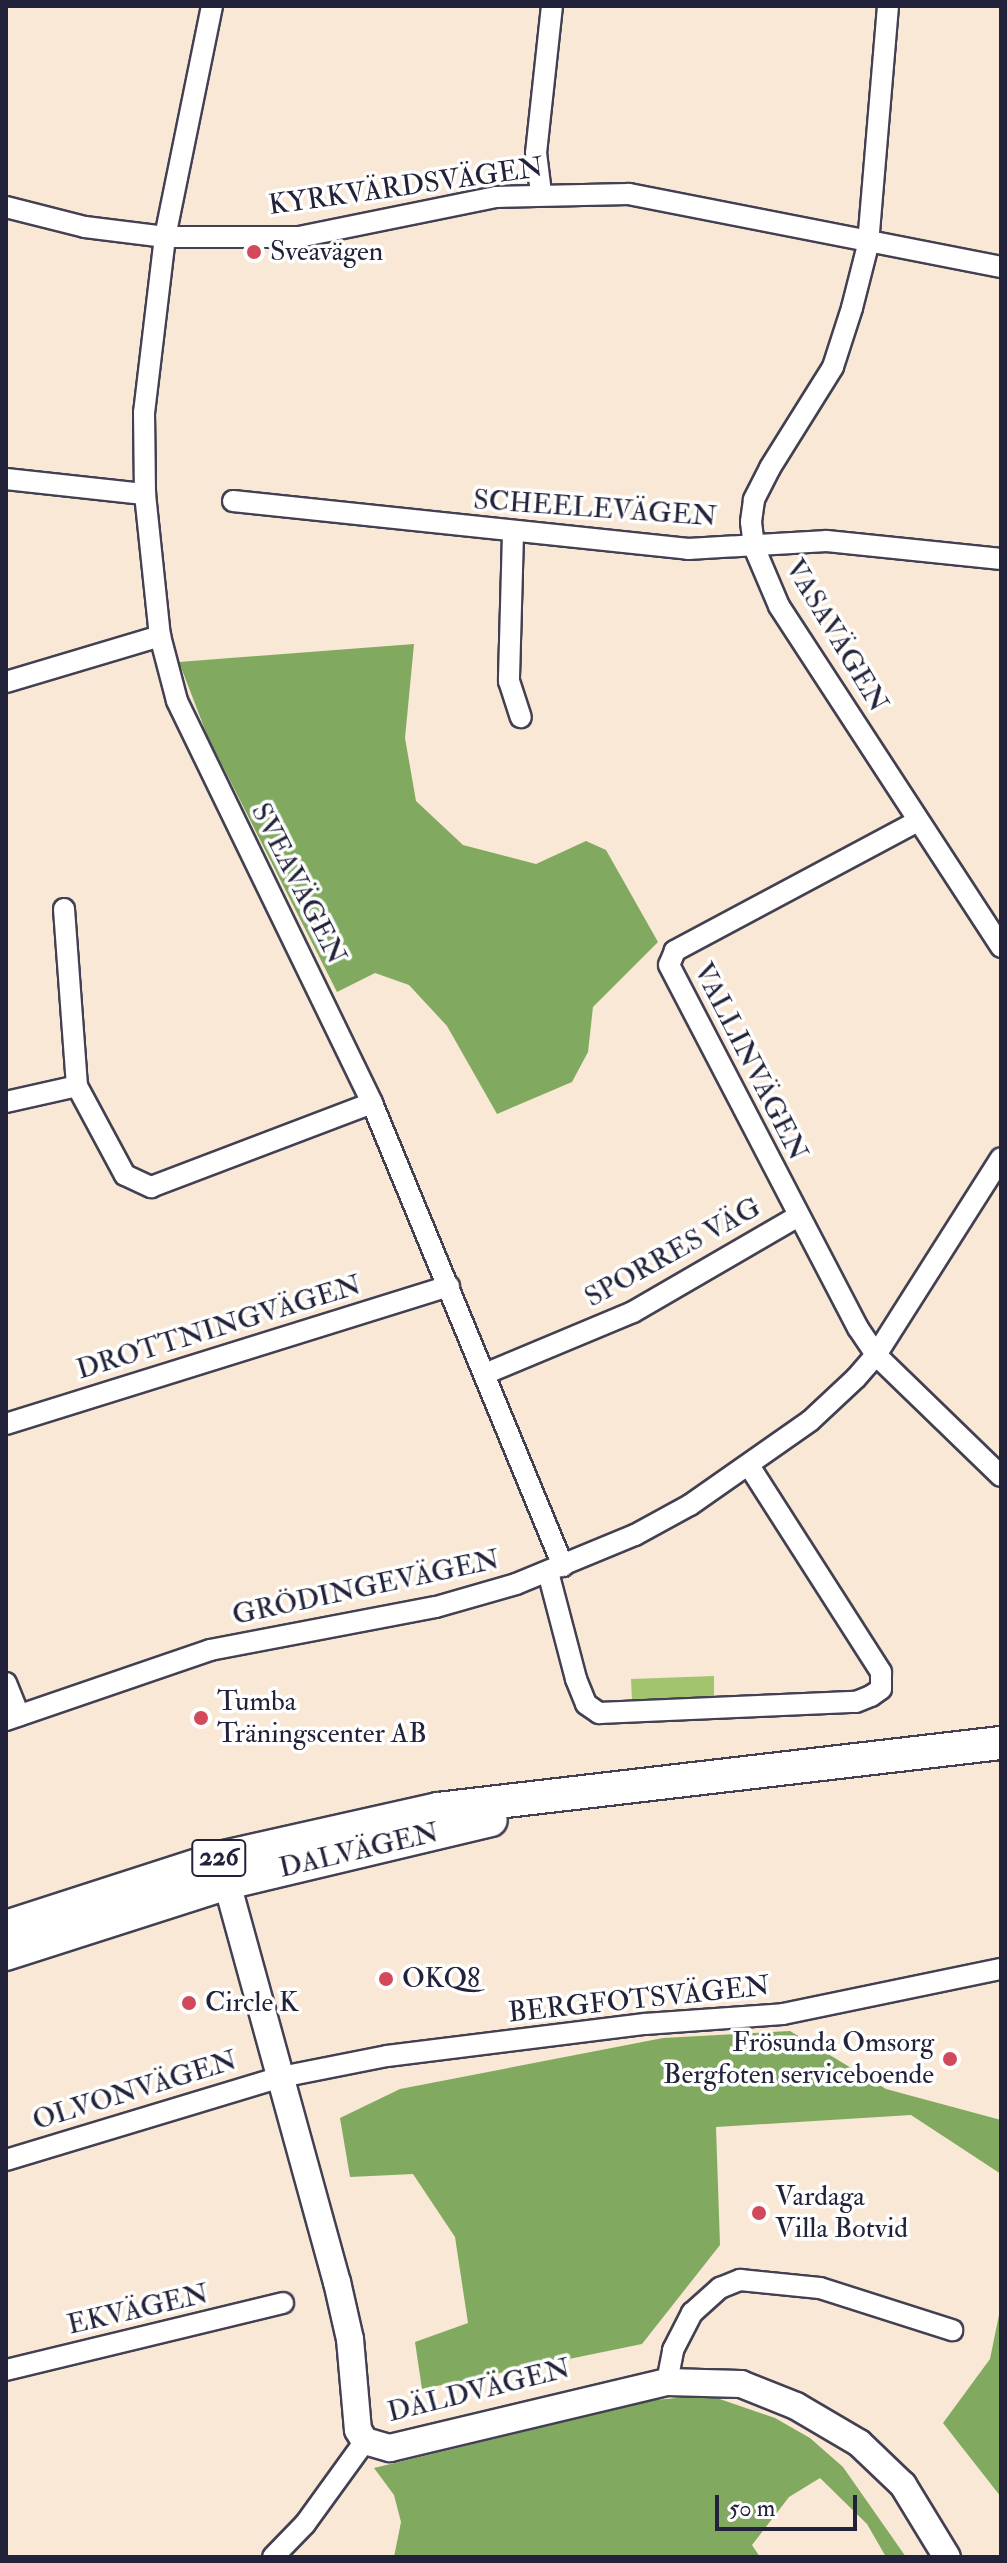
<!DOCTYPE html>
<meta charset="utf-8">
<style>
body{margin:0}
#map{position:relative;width:1007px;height:2563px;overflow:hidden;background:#f8e8d5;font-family:"IM FELL Double Pica",serif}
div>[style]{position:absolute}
.green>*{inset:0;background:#a2c46d}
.forest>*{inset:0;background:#81aa60}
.roads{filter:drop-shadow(2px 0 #424052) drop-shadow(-2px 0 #424052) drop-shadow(0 2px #424052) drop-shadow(0 -2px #424052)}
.minor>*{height:20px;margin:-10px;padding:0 10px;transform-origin:10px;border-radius:10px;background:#fff}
.tertiary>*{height:26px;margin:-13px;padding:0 13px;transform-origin:13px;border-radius:13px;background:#fff}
.primary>*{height:32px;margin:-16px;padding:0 16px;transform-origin:16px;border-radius:16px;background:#fff}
.dots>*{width:22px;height:22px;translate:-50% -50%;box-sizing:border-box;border:4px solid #fff;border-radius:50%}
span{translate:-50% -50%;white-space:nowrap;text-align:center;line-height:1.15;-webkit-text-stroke:7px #fff;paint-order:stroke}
.shield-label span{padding:2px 6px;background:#fff;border:2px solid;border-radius:6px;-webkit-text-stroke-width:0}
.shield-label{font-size:26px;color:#22223b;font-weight:700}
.street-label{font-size:28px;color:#22223b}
.poi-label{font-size:28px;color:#22223b}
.left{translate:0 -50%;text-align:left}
.right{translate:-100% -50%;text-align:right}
.frame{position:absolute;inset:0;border:8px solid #22223b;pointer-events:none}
.scale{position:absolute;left:715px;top:2495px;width:142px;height:36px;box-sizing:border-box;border:4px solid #22223b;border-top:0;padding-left:10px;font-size:24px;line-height:28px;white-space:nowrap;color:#22223b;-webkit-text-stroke:6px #fff;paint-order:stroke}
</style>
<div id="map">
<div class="green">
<i style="clip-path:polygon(714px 1676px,714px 1698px,632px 1700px,631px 1679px)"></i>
</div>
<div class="forest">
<i style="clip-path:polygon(414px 644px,405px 738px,416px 801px,463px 845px,536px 864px,586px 841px,606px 850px,658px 942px,593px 1007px,588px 1052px,572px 1082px,497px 1114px,447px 1026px,409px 985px,375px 973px,337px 992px,207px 735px,179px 662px)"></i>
<i style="clip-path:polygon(790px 2031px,886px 2089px,1001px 2120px,1001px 2174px,911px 2115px,716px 2127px,720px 2245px,642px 2344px,422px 2389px,415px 2342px,468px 2323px,455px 2237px,413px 2174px,350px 2177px,340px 2118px,400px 2089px,663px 2038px)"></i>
<i style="clip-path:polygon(1001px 2305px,1001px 2497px,943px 2423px,990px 2359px)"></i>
<i style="clip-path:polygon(708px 2395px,775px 2418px,810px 2438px,843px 2467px,906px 2557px,886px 2557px,867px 2524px,820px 2478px,789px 2497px,752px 2545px,760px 2557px,394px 2557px,401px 2522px,394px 2495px,374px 2468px,655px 2400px)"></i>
</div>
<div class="roads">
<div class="minor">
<i style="left:212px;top:6px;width:236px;rotate:101.5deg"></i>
<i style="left:165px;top:237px;width:176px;rotate:96.8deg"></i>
<i style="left:144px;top:412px;width:82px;rotate:89.3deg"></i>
<i style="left:145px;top:494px;width:143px;rotate:84deg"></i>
<i style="left:160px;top:636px;width:67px;rotate:75.3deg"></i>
<i style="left:177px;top:701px;width:447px;rotate:64.1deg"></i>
<i style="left:372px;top:1103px;width:501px;rotate:67.58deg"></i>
<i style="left:888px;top:6px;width:240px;rotate:94.8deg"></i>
<i style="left:868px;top:245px;width:65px;rotate:104.3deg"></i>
<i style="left:852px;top:308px;width:62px;rotate:107.9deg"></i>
<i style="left:833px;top:367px;width:119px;rotate:122deg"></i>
<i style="left:770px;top:468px;width:36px;rotate:117deg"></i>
<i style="left:754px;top:500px;width:22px;rotate:98deg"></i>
<i style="left:751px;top:522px;width:25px;rotate:83deg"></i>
<i style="left:754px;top:547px;width:64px;rotate:67deg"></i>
<i style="left:779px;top:606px;width:407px;rotate:56.9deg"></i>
<i style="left:541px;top:193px;width:40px;rotate:-97.1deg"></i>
<i style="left:536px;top:153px;width:148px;rotate:-83.8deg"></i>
<i style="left:6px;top:207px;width:81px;rotate:14.2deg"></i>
<i style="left:85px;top:227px;width:81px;rotate:7.1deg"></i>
<i style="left:165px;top:237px;width:134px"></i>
<i style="left:299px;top:237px;width:201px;rotate:-11.5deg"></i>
<i style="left:496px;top:197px;width:133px;rotate:-1.3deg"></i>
<i style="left:629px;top:194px;width:379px;rotate:11.1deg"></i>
<i style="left:6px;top:479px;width:140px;rotate:6.2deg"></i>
<i style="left:233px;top:501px;width:458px;rotate:6deg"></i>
<i style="left:688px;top:549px;width:139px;rotate:-3.3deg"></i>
<i style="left:827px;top:541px;width:175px;rotate:5.9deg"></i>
<i style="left:513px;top:534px;width:147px;rotate:91.6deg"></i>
<i style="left:509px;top:681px;width:38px;rotate:72deg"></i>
<i style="left:6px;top:682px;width:161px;rotate:-16.6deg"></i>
<i style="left:918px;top:821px;width:276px;rotate:151.9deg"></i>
<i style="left:675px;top:951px;width:15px;rotate:113deg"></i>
<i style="left:669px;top:965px;width:409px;rotate:62.5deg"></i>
<i style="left:858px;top:1328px;width:32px;rotate:56deg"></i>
<i style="left:876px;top:1355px;width:174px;rotate:44.1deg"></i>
<i style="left:64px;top:909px;width:177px;rotate:85.8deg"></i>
<i style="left:6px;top:1102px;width:73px;rotate:-12.7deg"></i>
<i style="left:77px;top:1086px;width:101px;rotate:61.7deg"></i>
<i style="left:125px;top:1175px;width:29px;rotate:25deg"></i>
<i style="left:151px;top:1187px;width:236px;rotate:-20.8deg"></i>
<i style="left:487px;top:1373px;width:158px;rotate:-22.7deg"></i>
<i style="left:633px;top:1312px;width:190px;rotate:-30.1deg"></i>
<i style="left:6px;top:1424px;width:464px;rotate:-17.3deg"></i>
<i style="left:548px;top:1572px;width:111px;rotate:75.3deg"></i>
<i style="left:576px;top:1679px;width:27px;rotate:68deg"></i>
<i style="left:586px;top:1704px;width:16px;rotate:35deg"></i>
<i style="left:599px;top:1713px;width:257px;rotate:-2.5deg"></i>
<i style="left:856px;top:1702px;width:16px;rotate:-22deg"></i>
<i style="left:871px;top:1696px;width:12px;rotate:-35deg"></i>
<i style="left:881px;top:1689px;width:17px;rotate:-90deg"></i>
<i style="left:881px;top:1672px;width:243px;rotate:-122.6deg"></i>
<i style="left:6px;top:1683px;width:35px;rotate:68deg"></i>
<i style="left:6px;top:1720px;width:216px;rotate:-18.9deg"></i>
<i style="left:210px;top:1650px;width:230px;rotate:-10.8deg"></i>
<i style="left:436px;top:1607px;width:83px;rotate:-16deg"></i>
<i style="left:516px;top:1584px;width:129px;rotate:-22.4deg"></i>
<i style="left:635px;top:1535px;width:63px;rotate:-28.6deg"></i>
<i style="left:690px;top:1505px;width:146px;rotate:-35deg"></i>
<i style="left:810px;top:1421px;width:63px;rotate:-43.1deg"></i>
<i style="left:856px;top:1378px;width:30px;rotate:-49deg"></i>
<i style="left:876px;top:1355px;width:233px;rotate:-57.6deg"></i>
<i style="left:6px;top:2160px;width:287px;rotate:-16.8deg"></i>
<i style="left:281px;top:2077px;width:108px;rotate:-11.2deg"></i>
<i style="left:387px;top:2056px;width:260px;rotate:-7.1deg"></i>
<i style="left:645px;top:2024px;width:138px;rotate:-4.1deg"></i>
<i style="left:783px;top:2014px;width:223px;rotate:-11.7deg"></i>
<i style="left:6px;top:2370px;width:285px;rotate:-13.6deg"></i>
<i style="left:667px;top:2382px;width:33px;rotate:-79deg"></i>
<i style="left:673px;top:2350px;width:42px;rotate:-62.8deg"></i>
<i style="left:692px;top:2313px;width:38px;rotate:-42deg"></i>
<i style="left:720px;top:2288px;width:22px;rotate:-22deg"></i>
<i style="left:740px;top:2280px;width:80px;rotate:5.7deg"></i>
<i style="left:820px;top:2288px;width:139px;rotate:17.7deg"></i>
<i style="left:273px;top:2557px;width:46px;rotate:-45.9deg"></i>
<i style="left:305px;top:2524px;width:102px;rotate:-54.1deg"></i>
</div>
<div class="tertiary">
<i style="left:222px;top:1865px;width:433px;rotate:74.6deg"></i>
<i style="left:337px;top:2282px;width:58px;rotate:77.2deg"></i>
<i style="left:350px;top:2339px;width:91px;rotate:85deg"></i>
<i style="left:358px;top:2430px;width:13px;rotate:58deg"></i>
<i style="left:365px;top:2441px;width:26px;rotate:16deg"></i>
<i style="left:390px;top:2448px;width:285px;rotate:-13.4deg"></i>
<i style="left:667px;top:2382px;width:74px;rotate:1.5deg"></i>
<i style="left:741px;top:2384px;width:59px;rotate:21.8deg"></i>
<i style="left:796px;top:2406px;width:73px;rotate:30.4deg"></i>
<i style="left:859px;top:2443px;width:61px;rotate:43.7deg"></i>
<i style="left:903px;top:2485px;width:84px;rotate:58.6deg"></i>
</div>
<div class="primary">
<i style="left:6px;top:1927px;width:224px;rotate:-17.9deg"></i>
<i style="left:219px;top:1858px;width:224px;rotate:-12.6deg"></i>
<i style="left:438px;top:1809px;width:567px;rotate:-6.69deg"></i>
<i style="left:6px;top:1954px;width:232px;rotate:-17.8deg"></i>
<i style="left:227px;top:1883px;width:271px;rotate:-13.4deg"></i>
</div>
</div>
<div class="dots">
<i style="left:254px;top:252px;background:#d1495b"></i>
<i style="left:201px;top:1718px;background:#d1495b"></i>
<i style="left:386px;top:1979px;background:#d1495b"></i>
<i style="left:189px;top:2003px;background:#d1495b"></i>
<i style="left:950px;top:2059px;background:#d1495b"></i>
<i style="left:759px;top:2213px;background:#d1495b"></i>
</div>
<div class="shield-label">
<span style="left:219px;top:1858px">226</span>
</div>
<div class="street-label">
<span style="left:406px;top:187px;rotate:-8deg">KYRKVÄRDSVÄGEN</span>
<span style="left:595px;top:509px;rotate:4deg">SCHEELEVÄGEN</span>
<span style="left:836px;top:636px;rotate:59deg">VASAVÄGEN</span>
<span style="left:298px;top:884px;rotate:63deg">SVEAVÄGEN</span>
<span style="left:750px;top:1062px;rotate:63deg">VALLINVÄGEN</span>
<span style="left:673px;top:1253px;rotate:-29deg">SPORRES VÄG</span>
<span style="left:219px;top:1328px;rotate:-17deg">DROTTNINGVÄGEN</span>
<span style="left:366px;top:1588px;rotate:-12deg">GRÖDINGEVÄGEN</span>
<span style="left:359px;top:1851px;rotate:-13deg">DALVÄGEN</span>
<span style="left:639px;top:2000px;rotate:-6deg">BERGFOTSVÄGEN</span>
<span style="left:135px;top:2091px;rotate:-17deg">OLVONVÄGEN</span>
<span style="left:138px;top:2310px;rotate:-13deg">EKVÄGEN</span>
<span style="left:479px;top:2391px;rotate:-14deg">DÄLDVÄGEN</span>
</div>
<div class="poi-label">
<span class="left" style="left:270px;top:252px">Sveavägen</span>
<span class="left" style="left:217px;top:1718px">Tumba<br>Träningscenter AB</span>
<span class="left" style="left:402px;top:1979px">OKQ8</span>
<span class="left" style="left:205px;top:2003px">Circle K</span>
<span class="right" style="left:934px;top:2059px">Frösunda Omsorg<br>Bergfoten serviceboende</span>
<span class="left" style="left:775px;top:2213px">Vardaga<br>Villa Botvid</span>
</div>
<div class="frame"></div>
<div class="scale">50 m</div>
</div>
